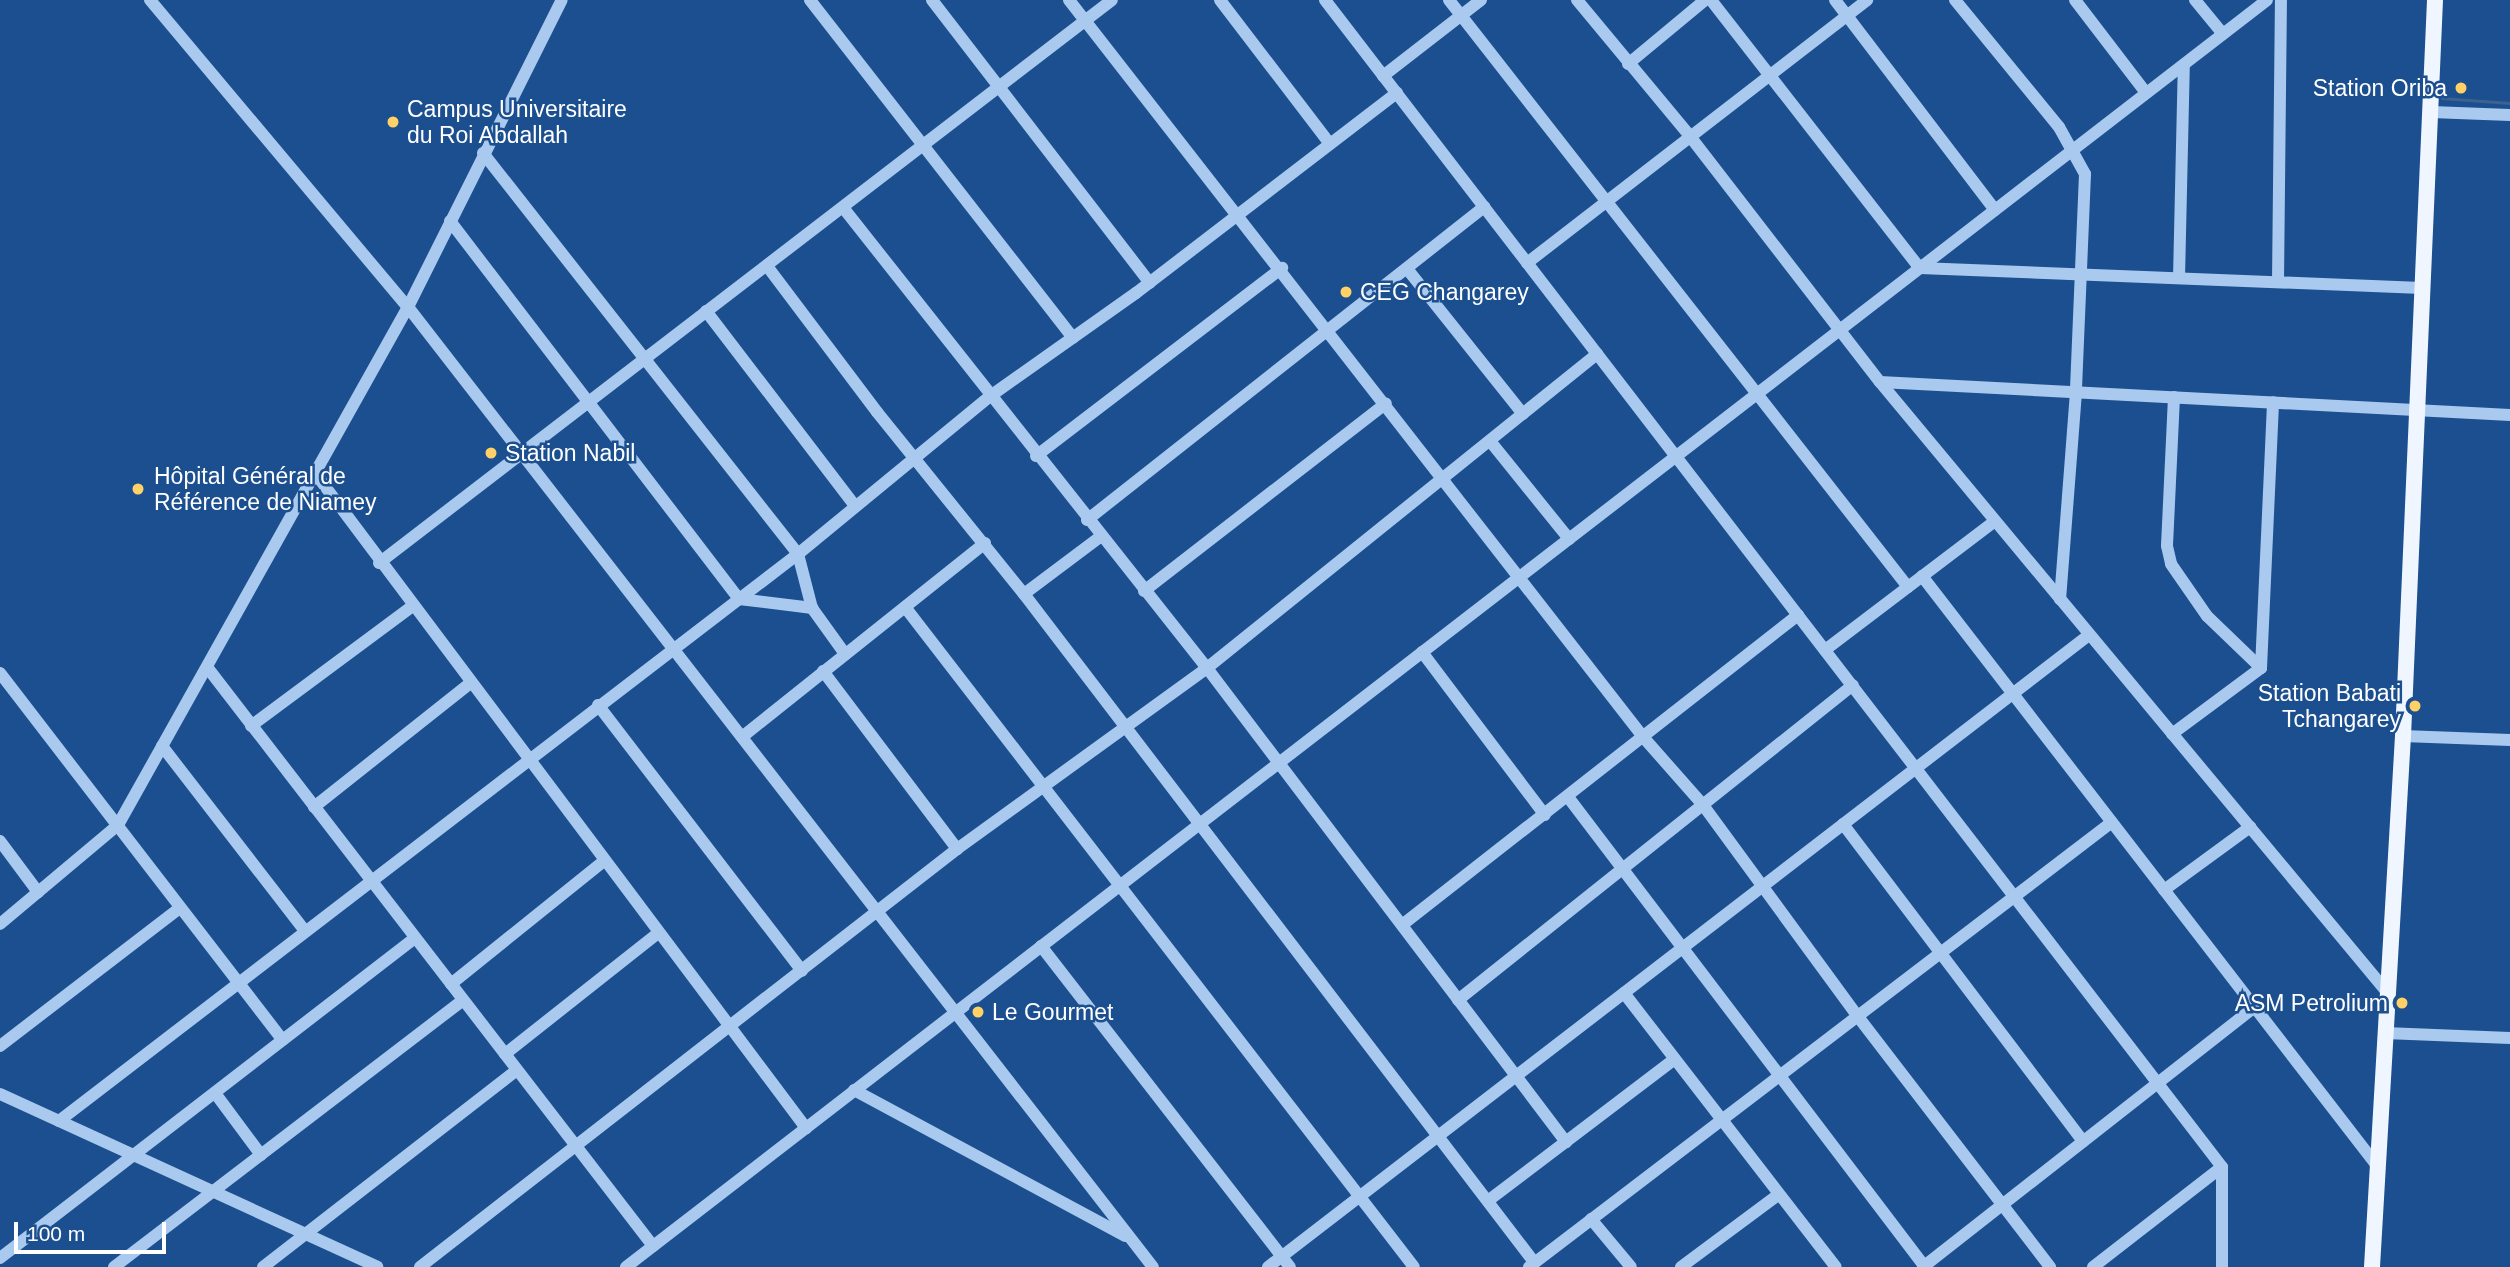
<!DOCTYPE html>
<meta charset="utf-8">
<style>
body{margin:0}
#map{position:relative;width:2510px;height:1267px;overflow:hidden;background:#1b4f8f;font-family:Helvetica,sans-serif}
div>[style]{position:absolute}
.stream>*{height:2.5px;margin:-1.25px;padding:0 1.25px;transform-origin:1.25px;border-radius:1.25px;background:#3c6290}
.minor>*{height:12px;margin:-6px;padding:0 6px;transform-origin:6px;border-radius:6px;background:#a9c9ee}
.major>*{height:16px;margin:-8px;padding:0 8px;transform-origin:8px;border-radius:8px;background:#f0f6ff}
.dots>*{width:19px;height:19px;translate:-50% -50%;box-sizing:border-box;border:4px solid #1b4f8f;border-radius:50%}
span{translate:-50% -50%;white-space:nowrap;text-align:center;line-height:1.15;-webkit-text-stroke:5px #1b4f8f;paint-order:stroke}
.poi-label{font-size:23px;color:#fff}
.right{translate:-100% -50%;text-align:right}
.left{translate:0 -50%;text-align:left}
.scale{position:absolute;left:14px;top:1222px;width:152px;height:32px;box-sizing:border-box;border:4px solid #fff;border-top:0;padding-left:9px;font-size:21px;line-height:24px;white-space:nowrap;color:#fff;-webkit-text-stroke:5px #1b4f8f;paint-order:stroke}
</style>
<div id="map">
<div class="stream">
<i style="left:2442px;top:98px;width:68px;rotate:4.2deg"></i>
</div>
<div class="minor">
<i style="left:150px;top:0;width:401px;rotate:50deg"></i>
<i style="left:408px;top:307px;width:1215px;rotate:52.19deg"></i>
<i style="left:810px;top:0;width:428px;rotate:52.1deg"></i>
<i style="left:932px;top:0;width:357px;rotate:52.4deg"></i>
<i style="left:1069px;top:0;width:936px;rotate:52.08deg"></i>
<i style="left:1644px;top:738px;width:89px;rotate:48.6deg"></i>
<i style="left:1703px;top:805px;width:259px;rotate:53.8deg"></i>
<i style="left:1856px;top:1014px;width:319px;rotate:52.5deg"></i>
<i style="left:1220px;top:0;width:181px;rotate:52.6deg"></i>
<i style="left:1325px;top:0;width:1472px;rotate:52.45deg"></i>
<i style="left:2222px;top:1167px;width:100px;rotate:90deg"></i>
<i style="left:1449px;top:0;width:745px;rotate:51.98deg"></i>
<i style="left:1577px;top:0;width:175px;rotate:50.3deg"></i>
<i style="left:1689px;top:135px;width:312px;rotate:52.3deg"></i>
<i style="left:1880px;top:382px;width:793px;rotate:50.27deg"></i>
<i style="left:1711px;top:0;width:340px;rotate:52.1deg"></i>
<i style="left:1920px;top:268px;width:502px;rotate:2.28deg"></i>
<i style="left:1835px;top:0;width:264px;rotate:52.7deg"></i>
<i style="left:1955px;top:0;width:164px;rotate:50.7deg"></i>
<i style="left:2059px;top:127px;width:54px;rotate:61deg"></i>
<i style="left:2085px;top:174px;width:218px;rotate:92.4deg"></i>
<i style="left:2076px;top:392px;width:208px;rotate:94.4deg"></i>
<i style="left:2075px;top:0;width:117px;rotate:52.6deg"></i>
<i style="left:2195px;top:0;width:44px;rotate:50.5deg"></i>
<i style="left:1628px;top:64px;width:100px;rotate:-39.7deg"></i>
<i style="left:1383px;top:76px;width:124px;rotate:-37.8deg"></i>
<i style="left:2431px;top:112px;width:79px;rotate:2.2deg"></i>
<i style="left:483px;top:153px;width:510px;rotate:51.85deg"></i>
<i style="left:798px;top:554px;width:56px;rotate:75.5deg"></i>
<i style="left:812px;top:608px;width:57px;rotate:54.3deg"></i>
<i style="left:845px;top:210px;width:584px;rotate:51.68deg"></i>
<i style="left:1207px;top:668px;width:595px;rotate:52.86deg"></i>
<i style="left:450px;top:221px;width:476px;rotate:52.6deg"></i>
<i style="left:739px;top:599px;width:74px;rotate:7deg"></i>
<i style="left:1527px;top:263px;width:430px;rotate:-37.7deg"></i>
<i style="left:767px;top:266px;width:183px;rotate:53deg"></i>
<i style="left:877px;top:412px;width:234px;rotate:51.1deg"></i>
<i style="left:1024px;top:594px;width:840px;rotate:52.64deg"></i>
<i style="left:1408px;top:270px;width:184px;rotate:51.4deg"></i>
<i style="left:2179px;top:278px;width:213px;rotate:-88.7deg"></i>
<i style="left:2278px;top:282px;width:282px;rotate:-89.4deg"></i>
<i style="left:706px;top:311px;width:245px;rotate:52.6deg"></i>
<i style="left:1880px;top:382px;width:631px;rotate:3deg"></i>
<i style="left:2174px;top:397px;width:149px;rotate:92.7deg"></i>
<i style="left:2167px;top:546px;width:18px;rotate:77deg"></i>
<i style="left:2171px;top:564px;width:63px;rotate:55.3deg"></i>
<i style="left:2207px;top:616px;width:75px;rotate:43.9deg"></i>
<i style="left:1490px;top:441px;width:126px;rotate:51.1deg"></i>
<i style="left:1036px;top:456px;width:310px;rotate:-37.4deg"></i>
<i style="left:315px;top:473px;width:819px;rotate:53.14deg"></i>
<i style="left:1087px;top:520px;width:506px;rotate:-38.25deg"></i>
<i style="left:379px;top:563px;width:924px;rotate:-37.53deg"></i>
<i style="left:1922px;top:576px;width:746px;rotate:52.35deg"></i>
<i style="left:1144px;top:591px;width:306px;rotate:-37.8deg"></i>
<i style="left:1024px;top:594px;width:95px;rotate:-36.9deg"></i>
<i style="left:905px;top:607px;width:833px;rotate:52.36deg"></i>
<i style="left:1825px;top:650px;width:213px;rotate:-37.2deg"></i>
<i style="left:1422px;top:652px;width:204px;rotate:53deg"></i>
<i style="left:207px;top:667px;width:731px;rotate:52.39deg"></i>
<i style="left:823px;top:671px;width:223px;rotate:53deg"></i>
<i style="left:0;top:673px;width:463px;rotate:52.4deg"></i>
<i style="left:598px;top:705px;width:335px;rotate:52.5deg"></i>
<i style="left:251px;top:726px;width:199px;rotate:-36.6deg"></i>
<i style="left:2172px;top:734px;width:111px;rotate:-36.6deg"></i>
<i style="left:2261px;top:668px;width:266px;rotate:-87.4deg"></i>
<i style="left:2403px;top:736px;width:107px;rotate:2.1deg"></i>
<i style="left:742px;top:737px;width:311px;rotate:-38.6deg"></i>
<i style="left:162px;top:746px;width:234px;rotate:52.3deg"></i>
<i style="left:1568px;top:797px;width:590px;rotate:52.78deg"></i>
<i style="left:314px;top:807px;width:198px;rotate:-38.4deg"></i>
<i style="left:1843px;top:824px;width:398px;rotate:52.9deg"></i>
<i style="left:0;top:841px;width:64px;rotate:53.3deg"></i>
<i style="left:2164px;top:890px;width:107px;rotate:-36.2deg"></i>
<i style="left:0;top:924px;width:154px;rotate:-40deg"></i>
<i style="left:118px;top:825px;width:594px;rotate:-60.76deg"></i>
<i style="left:408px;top:307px;width:343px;rotate:-63.4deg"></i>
<i style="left:1402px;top:925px;width:503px;rotate:-38.05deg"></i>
<i style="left:1041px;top:946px;width:406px;rotate:52.2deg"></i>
<i style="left:451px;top:984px;width:196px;rotate:-38.8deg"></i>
<i style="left:1624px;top:993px;width:346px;rotate:52.3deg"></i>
<i style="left:1458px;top:1000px;width:505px;rotate:-38.57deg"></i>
<i style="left:2385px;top:1033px;width:125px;rotate:2.3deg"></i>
<i style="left:0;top:1046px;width:227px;rotate:-37.5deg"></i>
<i style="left:505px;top:1054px;width:195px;rotate:-38.3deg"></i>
<i style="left:854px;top:1090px;width:308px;rotate:28.3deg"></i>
<i style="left:215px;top:1093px;width:77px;rotate:53.4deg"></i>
<i style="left:0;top:1094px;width:415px;rotate:24.6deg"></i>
<i style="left:59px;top:1121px;width:931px;rotate:-37.5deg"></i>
<i style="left:798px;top:554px;width:247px;rotate:-39.4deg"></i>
<i style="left:989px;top:397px;width:180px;rotate:-35.3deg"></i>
<i style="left:1136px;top:293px;width:329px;rotate:-37.5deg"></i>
<i style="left:1489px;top:1200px;width:233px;rotate:-37.2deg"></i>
<i style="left:1591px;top:1219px;width:62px;rotate:50.2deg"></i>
<i style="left:0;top:1258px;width:524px;rotate:-37.64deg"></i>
<i style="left:114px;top:1267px;width:439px;rotate:-37.4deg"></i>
<i style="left:263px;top:1267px;width:321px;rotate:-37.8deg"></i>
<i style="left:420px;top:1267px;width:681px;rotate:-37.9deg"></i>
<i style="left:957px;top:849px;width:309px;rotate:-35.9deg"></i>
<i style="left:1207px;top:668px;width:501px;rotate:-38.84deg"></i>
<i style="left:626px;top:1267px;width:2073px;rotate:-37.67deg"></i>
<i style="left:1268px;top:1267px;width:1036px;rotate:-37.59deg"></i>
<i style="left:1529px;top:1267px;width:733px;rotate:-37.35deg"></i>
<i style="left:1681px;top:1267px;width:121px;rotate:-36.6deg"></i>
<i style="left:1923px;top:1267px;width:421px;rotate:-38.1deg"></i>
<i style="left:2093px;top:1267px;width:163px;rotate:-37.8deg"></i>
</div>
<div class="major">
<i style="left:2372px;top:1267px;width:532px;rotate:-86.66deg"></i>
<i style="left:2403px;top:736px;width:737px;rotate:-87.51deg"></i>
</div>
<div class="dots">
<i style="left:2461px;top:88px;background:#ffd166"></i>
<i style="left:393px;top:122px;background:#ffd166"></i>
<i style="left:1346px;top:292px;background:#ffd166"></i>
<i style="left:491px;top:453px;background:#ffd166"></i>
<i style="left:138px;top:489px;background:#ffd166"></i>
<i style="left:2415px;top:706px;background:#ffd166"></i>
<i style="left:2402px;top:1003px;background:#ffd166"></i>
<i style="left:978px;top:1012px;background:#ffd166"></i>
</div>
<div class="poi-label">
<span class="right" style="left:2447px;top:88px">Station Oriba</span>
<span class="left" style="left:407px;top:122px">Campus Universitaire<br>du Roi Abdallah</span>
<span class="left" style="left:1360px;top:292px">CEG Changarey</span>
<span class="left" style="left:505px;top:453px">Station Nabil</span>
<span class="left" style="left:154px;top:489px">Hôpital Général de<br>Référence de Niamey</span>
<span class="right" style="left:2401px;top:706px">Station Babati<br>Tchangarey</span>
<span class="right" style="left:2388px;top:1003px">ASM Petrolium</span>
<span class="left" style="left:992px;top:1012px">Le Gourmet</span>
</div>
<div class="scale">100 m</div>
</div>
